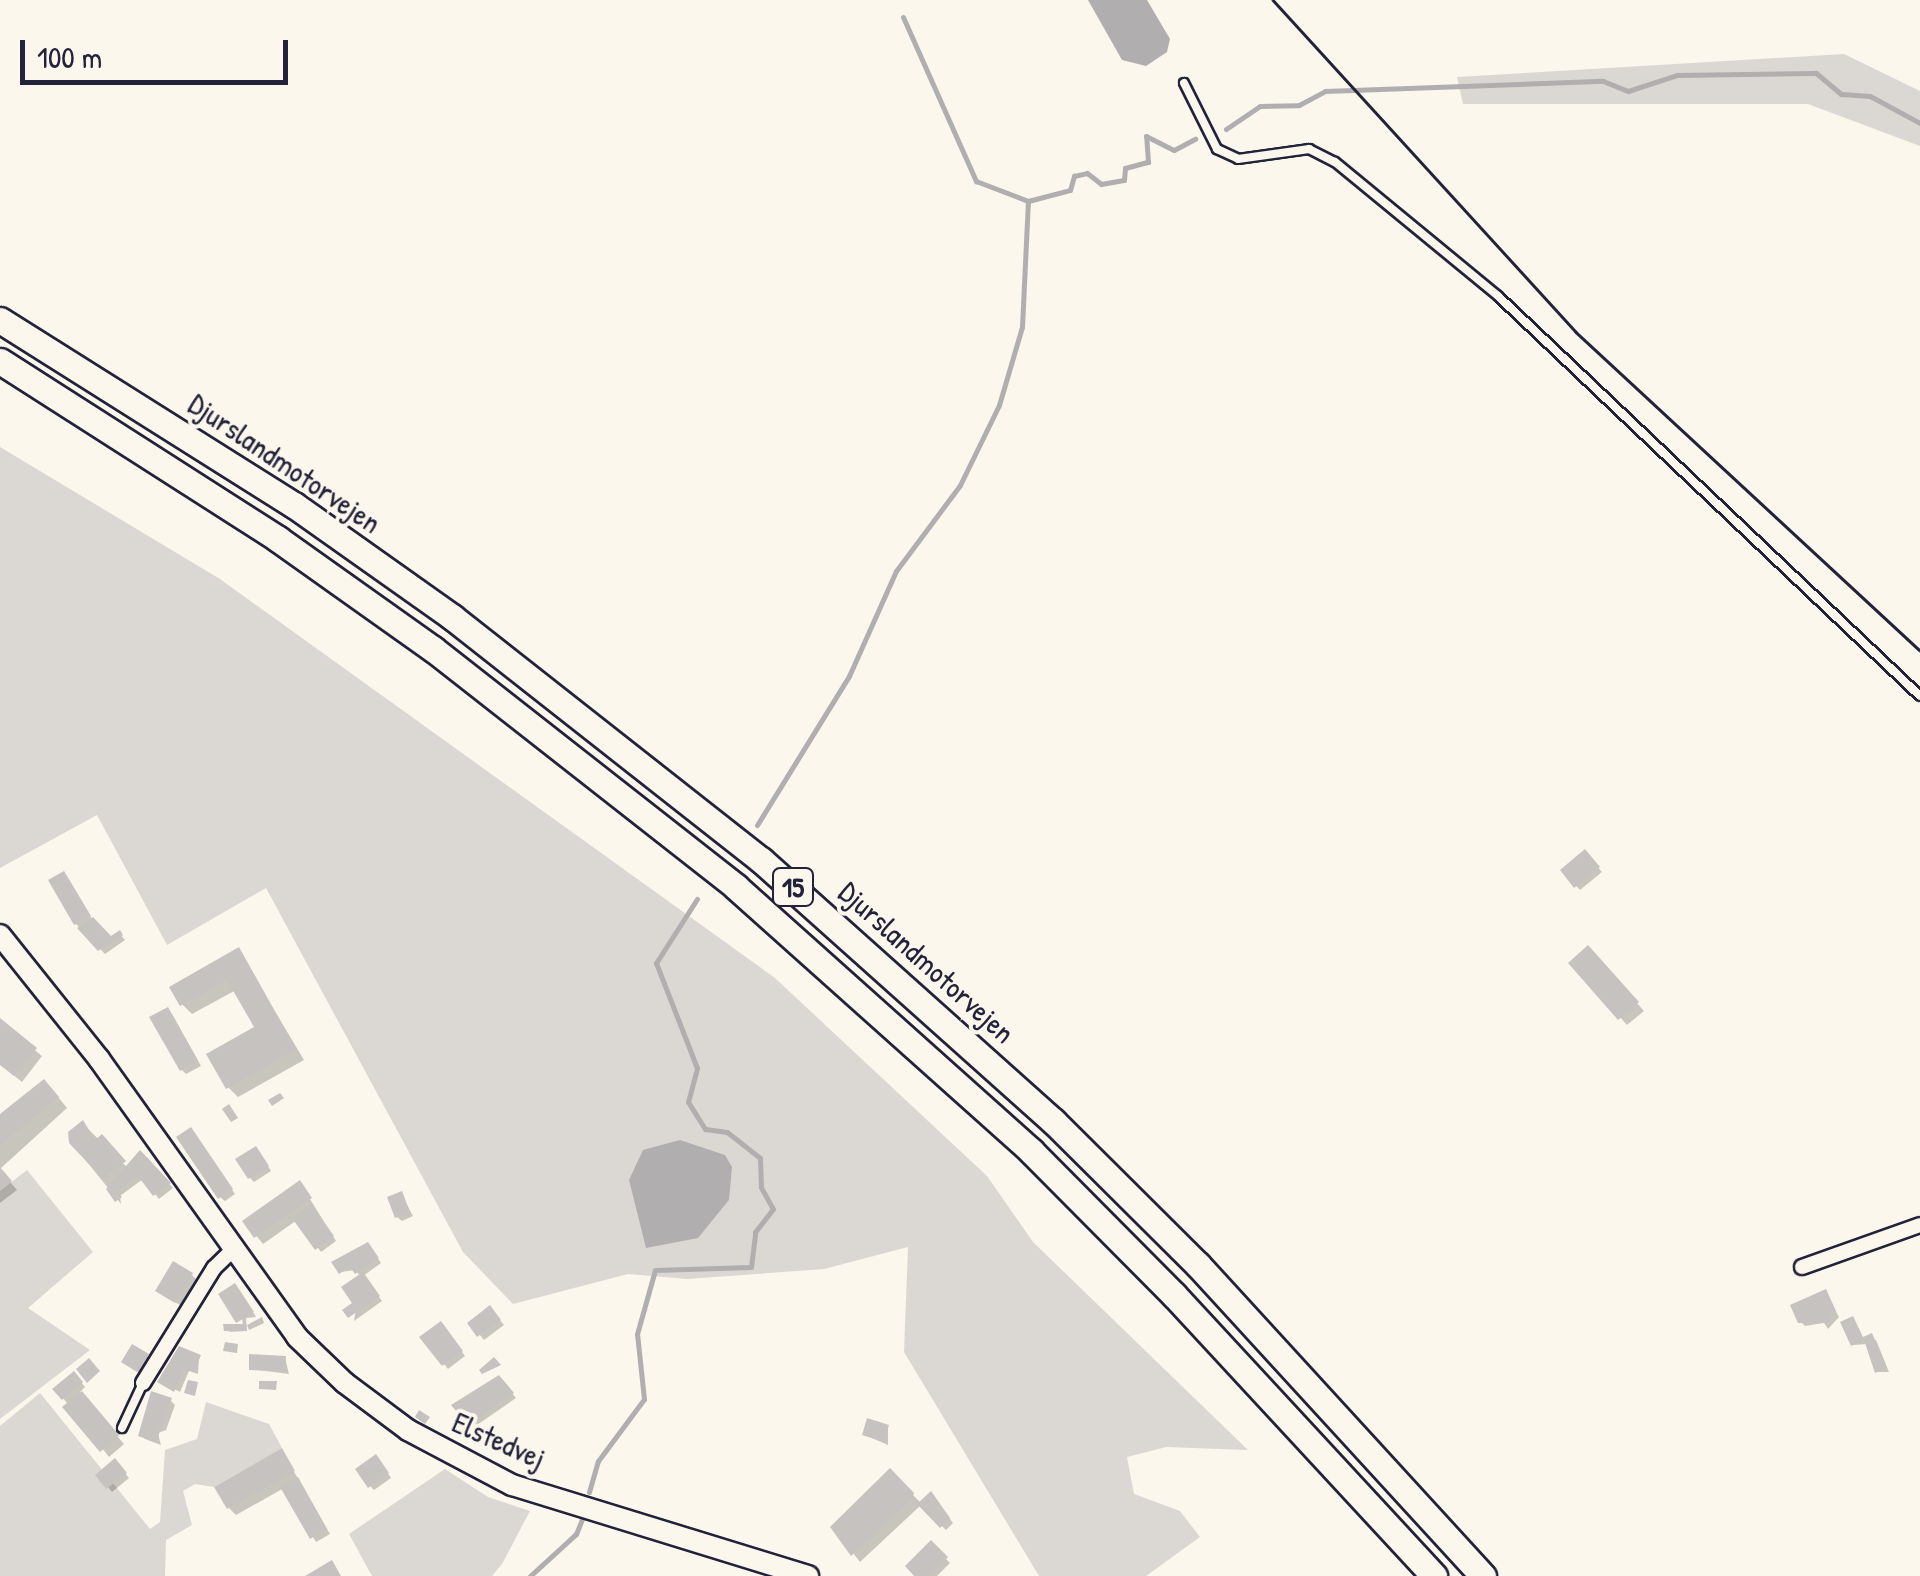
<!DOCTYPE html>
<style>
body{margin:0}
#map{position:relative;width:1920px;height:1576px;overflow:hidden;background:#fbf7ec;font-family:"Patrick Hand",sans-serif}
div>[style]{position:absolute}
.green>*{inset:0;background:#dbd8d3}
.water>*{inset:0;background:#b1aeb0}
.shadow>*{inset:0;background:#0003}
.stream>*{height:5px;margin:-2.5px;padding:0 2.5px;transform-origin:2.5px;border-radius:2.5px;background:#b1aeb0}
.building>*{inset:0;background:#c6c2c0}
.roads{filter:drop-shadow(2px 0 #22223b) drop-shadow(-2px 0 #22223b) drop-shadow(0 2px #22223b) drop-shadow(0 -2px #22223b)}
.lane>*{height:8px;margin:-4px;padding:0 4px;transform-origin:4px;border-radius:4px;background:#fbf7ec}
.street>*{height:14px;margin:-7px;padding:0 7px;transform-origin:7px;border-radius:7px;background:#fbf7ec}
.secondary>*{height:20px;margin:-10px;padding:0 10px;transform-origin:10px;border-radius:10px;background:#fbf7ec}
.highway>*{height:25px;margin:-12.5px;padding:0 12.5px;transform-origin:12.5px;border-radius:12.5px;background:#fbf7ec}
.tram>*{height:2.5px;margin:-1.25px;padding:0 1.25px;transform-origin:1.25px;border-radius:1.25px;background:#22223b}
span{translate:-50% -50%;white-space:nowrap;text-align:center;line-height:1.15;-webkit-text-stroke:8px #fbf7ec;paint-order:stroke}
.shield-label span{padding:2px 8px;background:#fbf7ec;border:2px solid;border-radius:8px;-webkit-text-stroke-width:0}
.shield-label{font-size:28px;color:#22223b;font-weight:700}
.street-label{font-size:30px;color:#22223b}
.scale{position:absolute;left:20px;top:40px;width:268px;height:45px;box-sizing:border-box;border:5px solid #22223b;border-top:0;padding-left:12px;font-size:30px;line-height:35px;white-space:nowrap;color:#22223b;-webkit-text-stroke:8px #fbf7ec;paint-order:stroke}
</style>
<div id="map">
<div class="green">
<i style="clip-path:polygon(1844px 54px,1920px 91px,1920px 146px,1808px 104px,1463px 104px,1457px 77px)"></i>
<i style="clip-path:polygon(0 447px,220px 579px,775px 978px,987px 1176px,1033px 1242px,1248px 1450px,1166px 1447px,1127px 1457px,1134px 1494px,1180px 1511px,1200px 1537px,1146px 1576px,1039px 1576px,904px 1352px,908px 1247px,824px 1269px,687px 1279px,628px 1274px,513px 1304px,463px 1252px,266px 888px,167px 945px,97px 815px,0 868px)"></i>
<i style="clip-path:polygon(27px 1170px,93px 1252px,28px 1308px,90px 1350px,0 1419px,0 1191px)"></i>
<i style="clip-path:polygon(40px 1393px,150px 1529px,160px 1522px,165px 1450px,197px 1439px,206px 1402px,269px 1424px,282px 1448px,214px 1487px,195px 1484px,183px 1491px,192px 1525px,166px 1540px,165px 1576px,0 1576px,0 1426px)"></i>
<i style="clip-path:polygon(445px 1469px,488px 1497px,530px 1511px,502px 1564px,492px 1576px,372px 1576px,349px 1534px)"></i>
</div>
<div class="water">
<i style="clip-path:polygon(1088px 0,1147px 0,1170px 39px,1167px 52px,1146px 66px,1122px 60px)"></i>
<i style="clip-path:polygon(680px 1140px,725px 1155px,732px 1167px,729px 1200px,698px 1238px,646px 1248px,629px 1180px,643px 1150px)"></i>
</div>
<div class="shadow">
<i style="clip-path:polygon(1585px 853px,1602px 872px,1580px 890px,1563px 871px)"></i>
<i style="clip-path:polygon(68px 878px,93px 921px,110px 939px,119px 933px,125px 940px,105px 954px,76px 924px)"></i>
<i style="clip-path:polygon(239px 951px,304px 1060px,238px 1097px,228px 1087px,257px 1028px,236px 990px,192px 1014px,182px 1004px)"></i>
<i style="clip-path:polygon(1595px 955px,1644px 1011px,1627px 1025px,1572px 963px)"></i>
<i style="clip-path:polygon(172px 1014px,201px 1066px,186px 1074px,182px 1070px)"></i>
<i style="clip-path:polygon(0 1022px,42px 1056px,22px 1082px,0 1064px)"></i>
<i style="clip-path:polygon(54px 1092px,67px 1108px,0 1169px,0 1118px)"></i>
<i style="clip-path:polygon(83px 1124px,130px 1170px,135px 1159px,147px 1157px,173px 1188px,159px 1199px,143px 1179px,120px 1196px,121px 1204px,71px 1142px)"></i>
<i style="clip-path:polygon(195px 1135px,235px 1194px,225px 1201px,220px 1197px)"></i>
<i style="clip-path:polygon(260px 1153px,271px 1171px,254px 1182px,250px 1178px)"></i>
<i style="clip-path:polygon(0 1170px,17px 1190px,0 1203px)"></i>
<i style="clip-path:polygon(300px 1183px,336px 1241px,321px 1252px,297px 1220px,263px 1244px,245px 1222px)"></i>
<i style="clip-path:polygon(401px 1194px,413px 1216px,402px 1221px,397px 1217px)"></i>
<i style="clip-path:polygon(372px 1250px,381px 1263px,363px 1276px,382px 1301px,354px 1321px,361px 1277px,355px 1270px,341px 1272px)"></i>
<i style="clip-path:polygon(192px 1275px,196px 1279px,180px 1305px,162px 1295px)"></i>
<i style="clip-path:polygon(239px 1290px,256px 1317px,246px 1318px,247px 1331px,228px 1332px,243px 1326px)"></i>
<i style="clip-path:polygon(1825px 1292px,1839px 1317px,1828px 1329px,1824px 1323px,1805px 1326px,1800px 1321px)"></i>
<i style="clip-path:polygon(494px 1313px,504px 1325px,484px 1340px,470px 1323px)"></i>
<i style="clip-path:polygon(1853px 1319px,1864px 1340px,1876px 1340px,1889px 1372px,1877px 1372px,1868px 1344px,1853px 1345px)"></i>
<i style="clip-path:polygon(445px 1328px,465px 1356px,448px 1369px,423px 1337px)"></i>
<i style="clip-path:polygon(147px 1356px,151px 1360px,142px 1374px,128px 1366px)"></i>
<i style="clip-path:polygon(199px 1357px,198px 1374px,189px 1371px,180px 1392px,160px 1381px)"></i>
<i style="clip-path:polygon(285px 1358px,289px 1374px,251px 1369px)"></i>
<i style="clip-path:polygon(74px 1374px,85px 1387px,80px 1392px,124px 1444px,109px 1457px,56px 1389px)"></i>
<i style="clip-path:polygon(499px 1378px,516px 1398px,474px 1427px,455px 1405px)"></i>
<i style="clip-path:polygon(170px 1400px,175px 1405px,166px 1430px,158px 1433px,161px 1445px,145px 1439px,141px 1435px)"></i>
<i style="clip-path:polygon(888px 1427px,888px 1445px,865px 1435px)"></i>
<i style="clip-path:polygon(282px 1451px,330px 1534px,316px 1542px,284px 1488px,236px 1515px,229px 1508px)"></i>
<i style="clip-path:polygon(115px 1462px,129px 1478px,112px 1492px,98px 1475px)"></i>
<i style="clip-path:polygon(380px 1462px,391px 1478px,374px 1490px,370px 1486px)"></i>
<i style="clip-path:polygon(890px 1472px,921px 1503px,935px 1498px,953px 1523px,946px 1530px,921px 1505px,860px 1562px,834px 1528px)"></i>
<i style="clip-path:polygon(931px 1544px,950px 1563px,937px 1576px,918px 1576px)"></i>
</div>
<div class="stream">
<i style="left:903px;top:17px;width:180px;rotate:66deg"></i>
<i style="left:976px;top:181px;width:56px;rotate:21deg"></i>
<i style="left:1226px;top:129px;width:41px;rotate:-34.1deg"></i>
<i style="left:1260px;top:106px;width:39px;rotate:-1deg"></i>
<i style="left:1299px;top:105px;width:30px;rotate:-28deg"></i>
<i style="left:1325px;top:91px;width:278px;rotate:-2.1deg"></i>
<i style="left:1603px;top:81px;width:27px;rotate:22deg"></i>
<i style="left:1628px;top:91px;width:52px;rotate:-18.1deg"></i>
<i style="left:1677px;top:75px;width:139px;rotate:-0.8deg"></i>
<i style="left:1816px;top:73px;width:33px;rotate:40deg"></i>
<i style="left:1841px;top:94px;width:29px;rotate:4deg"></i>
<i style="left:1870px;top:96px;width:57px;rotate:28.4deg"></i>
<i style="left:757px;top:825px;width:175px;rotate:-58.3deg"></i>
<i style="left:849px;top:676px;width:115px;rotate:-65.9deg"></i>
<i style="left:896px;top:571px;width:107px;rotate:-53.3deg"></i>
<i style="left:960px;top:485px;width:89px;rotate:-64deg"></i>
<i style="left:999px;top:405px;width:81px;rotate:-73.6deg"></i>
<i style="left:1022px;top:327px;width:126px;rotate:-87.3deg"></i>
<i style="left:1028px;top:201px;width:43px;rotate:-14.7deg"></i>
<i style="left:1070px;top:190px;width:15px;rotate:-74deg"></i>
<i style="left:1074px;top:176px;width:13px;rotate:-13deg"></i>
<i style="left:1087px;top:173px;width:18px;rotate:38deg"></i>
<i style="left:1101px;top:184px;width:23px;rotate:-10deg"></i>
<i style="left:1124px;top:180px;width:12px;rotate:-85deg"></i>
<i style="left:1125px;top:168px;width:24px;rotate:-15deg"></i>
<i style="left:1148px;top:162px;width:26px;rotate:-94deg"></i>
<i style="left:1146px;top:136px;width:31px;rotate:27deg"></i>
<i style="left:1174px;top:150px;width:24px;rotate:-28deg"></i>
<i style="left:589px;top:1492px;width:32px;rotate:-74deg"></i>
<i style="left:598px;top:1461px;width:77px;rotate:-53.4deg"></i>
<i style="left:644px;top:1399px;width:65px;rotate:-96.1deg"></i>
<i style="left:637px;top:1334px;width:66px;rotate:-74.3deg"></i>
<i style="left:655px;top:1270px;width:96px;rotate:-1.8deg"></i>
<i style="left:751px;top:1267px;width:35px;rotate:-83deg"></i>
<i style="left:755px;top:1232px;width:29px;rotate:-52deg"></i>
<i style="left:773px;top:1209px;width:25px;rotate:-119deg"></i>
<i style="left:761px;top:1187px;width:29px;rotate:-92deg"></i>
<i style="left:760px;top:1158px;width:42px;rotate:-141.8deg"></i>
<i style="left:727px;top:1132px;width:22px;rotate:-172deg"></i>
<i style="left:705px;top:1129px;width:32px;rotate:-122deg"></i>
<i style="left:688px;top:1102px;width:35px;rotate:-75deg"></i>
<i style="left:697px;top:1068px;width:113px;rotate:-111.3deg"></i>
<i style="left:656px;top:963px;width:76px;rotate:-57.4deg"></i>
<i style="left:530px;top:1576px;width:62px;rotate:-42.4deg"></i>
<i style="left:576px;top:1534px;width:18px;rotate:-68deg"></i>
</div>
<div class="building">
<i style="clip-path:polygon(1585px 849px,1600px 867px,1574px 888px,1560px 870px)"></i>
<i style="clip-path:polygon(64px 871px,91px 916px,74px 925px,48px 880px)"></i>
<i style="clip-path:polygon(93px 917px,111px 936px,120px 930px,123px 935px,98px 951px,77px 928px)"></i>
<i style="clip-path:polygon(1588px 945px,1639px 1002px,1618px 1020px,1568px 963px)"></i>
<i style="clip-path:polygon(239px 947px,296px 1049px,226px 1089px,206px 1054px,254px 1027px,227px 980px,180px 1006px,169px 987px)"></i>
<i style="clip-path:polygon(168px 1007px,198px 1061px,180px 1071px,149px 1017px)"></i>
<i style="clip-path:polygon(0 1018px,37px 1048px,14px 1076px,0 1065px)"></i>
<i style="clip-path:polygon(44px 1079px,59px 1097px,0 1145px,0 1114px)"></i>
<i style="clip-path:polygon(280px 1093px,284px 1098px,272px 1106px,268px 1100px)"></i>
<i style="clip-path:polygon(229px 1104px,238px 1118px,231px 1122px,222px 1109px)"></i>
<i style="clip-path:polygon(83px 1120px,95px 1140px,102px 1134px,126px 1161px,103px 1179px,69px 1143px,68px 1132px)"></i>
<i style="clip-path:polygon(191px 1127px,233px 1189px,218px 1199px,176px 1137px)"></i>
<i style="clip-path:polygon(256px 1146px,269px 1166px,248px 1179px,235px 1159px)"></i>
<i style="clip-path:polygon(140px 1150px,171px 1183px,153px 1196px,138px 1176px,117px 1191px,122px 1197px,115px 1202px,106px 1189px)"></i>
<i style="clip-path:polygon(0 1167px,12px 1181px,0 1191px)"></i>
<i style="clip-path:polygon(300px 1180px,312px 1198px,254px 1238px,242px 1221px)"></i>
<i style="clip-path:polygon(402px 1191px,410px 1212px,395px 1218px,387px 1197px)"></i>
<i style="clip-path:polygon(311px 1204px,334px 1236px,315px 1250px,292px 1218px)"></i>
<i style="clip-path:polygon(368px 1242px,379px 1258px,355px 1274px,350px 1267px,339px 1274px,331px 1262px)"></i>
<i style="clip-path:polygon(173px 1261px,193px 1273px,175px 1303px,155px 1291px)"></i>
<i style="clip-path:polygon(363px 1272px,380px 1296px,348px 1318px,342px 1310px,352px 1303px,341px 1287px)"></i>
<i style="clip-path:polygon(235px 1283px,254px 1312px,236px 1323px,218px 1294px)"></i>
<i style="clip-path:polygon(1826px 1289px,1836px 1311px,1828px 1316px,1831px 1322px,1798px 1323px,1790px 1305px)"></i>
<i style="clip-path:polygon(490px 1305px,501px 1320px,477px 1337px,467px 1323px)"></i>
<i style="clip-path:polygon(1853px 1316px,1863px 1337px,1872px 1333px,1887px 1368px,1875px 1373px,1864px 1340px,1851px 1346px,1840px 1322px)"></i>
<i style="clip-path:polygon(262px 1317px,264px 1323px,249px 1330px,247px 1325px)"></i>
<i style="clip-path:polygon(441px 1321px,463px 1351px,442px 1366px,419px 1337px)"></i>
<i style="clip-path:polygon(223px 1324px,246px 1324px,247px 1331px,224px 1331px)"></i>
<i style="clip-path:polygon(225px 1342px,238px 1344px,237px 1353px,223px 1351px)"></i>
<i style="clip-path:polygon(132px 1344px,149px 1354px,137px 1372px,121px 1362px)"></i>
<i style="clip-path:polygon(179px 1346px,201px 1355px,194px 1372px,184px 1368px,174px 1392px,157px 1382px)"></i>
<i style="clip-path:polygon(249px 1354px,286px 1356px,285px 1371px,249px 1370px)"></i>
<i style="clip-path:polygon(494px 1357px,501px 1365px,482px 1374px,479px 1370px)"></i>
<i style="clip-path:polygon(89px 1358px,100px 1371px,87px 1383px,76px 1369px)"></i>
<i style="clip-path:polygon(74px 1371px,83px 1382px,62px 1400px,52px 1389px)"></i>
<i style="clip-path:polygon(499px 1375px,514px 1393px,468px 1425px,451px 1405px)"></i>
<i style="clip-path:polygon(188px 1380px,198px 1382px,195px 1396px,184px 1393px)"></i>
<i style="clip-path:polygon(259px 1381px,277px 1381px,276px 1390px,259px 1389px)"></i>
<i style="clip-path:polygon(82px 1391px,119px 1435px,100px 1452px,62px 1407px)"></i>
<i style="clip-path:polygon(151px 1391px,172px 1398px,162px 1426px,154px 1429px,160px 1431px,156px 1442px,138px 1436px)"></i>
<i style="clip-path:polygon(419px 1410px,430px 1417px,425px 1424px,415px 1417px)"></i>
<i style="clip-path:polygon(867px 1418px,889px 1425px,884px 1442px,862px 1435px)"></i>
<i style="clip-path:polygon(282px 1448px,295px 1471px,227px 1509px,214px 1487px)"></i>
<i style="clip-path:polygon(376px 1454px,389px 1473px,368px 1488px,355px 1469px)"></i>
<i style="clip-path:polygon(115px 1458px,127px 1473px,106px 1489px,95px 1475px)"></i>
<i style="clip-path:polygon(890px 1468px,914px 1493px,912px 1499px,851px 1556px,830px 1527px)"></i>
<i style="clip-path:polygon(298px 1477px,327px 1529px,310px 1539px,280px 1487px)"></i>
<i style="clip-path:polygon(931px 1491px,950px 1518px,940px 1528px,917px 1504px)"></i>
<i style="clip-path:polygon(931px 1540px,948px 1557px,929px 1576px,914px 1576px,905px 1566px)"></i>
<i style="clip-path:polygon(332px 1560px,341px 1576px,305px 1576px)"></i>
</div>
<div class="roads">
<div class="lane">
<i style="left:1184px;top:83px;width:74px;rotate:63.4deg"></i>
<i style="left:1217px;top:149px;width:23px;rotate:25deg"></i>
<i style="left:1238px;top:159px;width:72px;rotate:-8deg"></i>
<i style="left:1309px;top:149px;width:29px;rotate:27deg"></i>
<i style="left:1335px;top:162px;width:211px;rotate:39.4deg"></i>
<i style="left:1498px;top:296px;width:581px;rotate:43.47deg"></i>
<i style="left:122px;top:1428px;width:50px;rotate:-65deg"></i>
</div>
<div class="street">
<i style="left:1802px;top:1267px;width:125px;rotate:-19.6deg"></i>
<i style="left:143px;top:1383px;width:135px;rotate:-58.3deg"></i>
<i style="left:214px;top:1268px;width:28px;rotate:-44deg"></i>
</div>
<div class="secondary">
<i style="left:0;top:935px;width:159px;rotate:51.4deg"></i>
<i style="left:99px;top:1059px;width:341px;rotate:54.5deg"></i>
<i style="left:297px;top:1337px;width:66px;rotate:43.8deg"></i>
<i style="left:345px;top:1383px;width:79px;rotate:36.7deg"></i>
<i style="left:408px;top:1430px;width:118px;rotate:27.9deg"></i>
<i style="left:512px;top:1485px;width:310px;rotate:17.1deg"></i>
</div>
<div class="highway">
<i style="left:0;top:320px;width:347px;rotate:32.2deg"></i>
<i style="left:294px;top:505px;width:194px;rotate:35.3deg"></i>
<i style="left:452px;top:617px;width:393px;rotate:38.2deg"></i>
<i style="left:761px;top:860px;width:392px;rotate:41.8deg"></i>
<i style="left:1053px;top:1121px;width:204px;rotate:44.8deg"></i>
<i style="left:1198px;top:1265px;width:422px;rotate:47.5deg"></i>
<i style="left:0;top:361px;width:330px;rotate:32.6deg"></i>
<i style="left:278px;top:539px;width:190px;rotate:35.4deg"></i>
<i style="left:433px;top:649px;width:385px;rotate:38.1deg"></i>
<i style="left:736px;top:887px;width:396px;rotate:41.8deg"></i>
<i style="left:1031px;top:1151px;width:203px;rotate:45.2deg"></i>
<i style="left:1174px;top:1295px;width:383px;rotate:47.2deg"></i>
</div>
</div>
<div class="tram">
<i style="left:1273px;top:0;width:449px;rotate:47.6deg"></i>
<i style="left:1576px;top:332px;width:468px;rotate:42.8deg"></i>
</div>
<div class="shield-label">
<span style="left:793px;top:887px">15</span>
</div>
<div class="street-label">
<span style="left:285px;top:463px;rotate:34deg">Djurslandmotorvejen</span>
<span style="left:927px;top:962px;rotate:42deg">Djurslandmotorvejen</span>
<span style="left:499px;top:1440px;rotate:24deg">Elstedvej</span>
</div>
<div class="scale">100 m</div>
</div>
